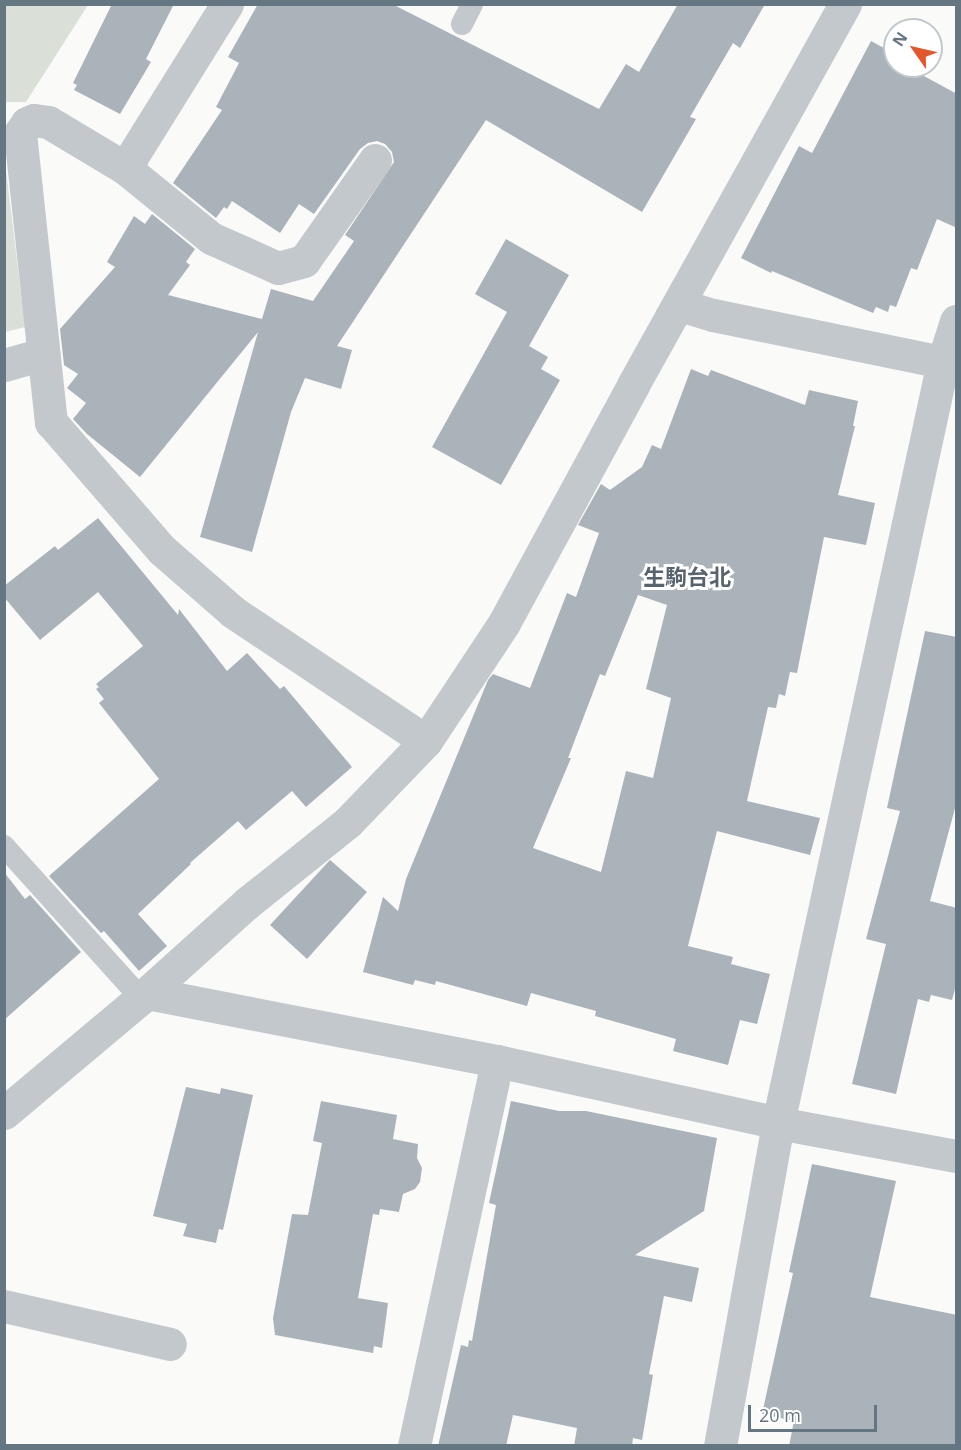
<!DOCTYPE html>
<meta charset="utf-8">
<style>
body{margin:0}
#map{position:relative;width:961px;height:1450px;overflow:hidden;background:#fafaf8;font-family:"Open Sans","Noto Sans JP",sans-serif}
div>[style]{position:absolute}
.green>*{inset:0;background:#dadfd7}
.building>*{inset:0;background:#aab3b9}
.lane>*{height:22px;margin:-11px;padding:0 11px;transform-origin:11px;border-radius:11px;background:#c3c8cc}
.street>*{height:33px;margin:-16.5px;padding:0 16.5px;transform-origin:16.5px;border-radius:16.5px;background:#c3c8cc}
span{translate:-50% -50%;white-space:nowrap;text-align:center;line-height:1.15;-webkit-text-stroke:6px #fff;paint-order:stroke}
.neighbourhood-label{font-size:22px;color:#57646e;font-weight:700}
.frame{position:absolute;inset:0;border:6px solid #657683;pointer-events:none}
.north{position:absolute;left:883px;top:18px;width:60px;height:60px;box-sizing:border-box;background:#fff;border:2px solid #c1c8cd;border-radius:50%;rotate:304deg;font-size:16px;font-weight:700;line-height:24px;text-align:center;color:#657683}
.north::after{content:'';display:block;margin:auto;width:21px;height:27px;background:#e4572e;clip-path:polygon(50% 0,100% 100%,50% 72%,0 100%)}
.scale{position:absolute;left:748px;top:1405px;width:129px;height:27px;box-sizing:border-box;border:3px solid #657683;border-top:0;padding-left:8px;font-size:18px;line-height:21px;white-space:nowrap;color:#657683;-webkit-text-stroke:4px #fff;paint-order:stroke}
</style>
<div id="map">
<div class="green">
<i style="clip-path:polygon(5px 4px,88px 5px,26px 102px,5px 102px)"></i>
<i style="clip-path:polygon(4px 153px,25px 327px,5px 332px,4px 332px)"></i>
</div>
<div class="building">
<i style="clip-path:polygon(112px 4px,174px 4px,146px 59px,151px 62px,120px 114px,74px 90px,77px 85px,73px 83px)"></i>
<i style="clip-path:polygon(258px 4px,392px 4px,599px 109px,626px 64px,639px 72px,678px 4px,765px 4px,740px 48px,733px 43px,690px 117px,696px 119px,642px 212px,486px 120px,337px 346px,352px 350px,341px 389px,305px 378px,291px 412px,252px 552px,200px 537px,258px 332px,140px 477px,87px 434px,73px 419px,86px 403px,67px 388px,78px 374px,64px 365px,60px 329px,115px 267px,107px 262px,134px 216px,145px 224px,152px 214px,195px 249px,186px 262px,190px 265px,168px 295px,262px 319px,271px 289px,313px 301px,354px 241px,345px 235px,394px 162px,392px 152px,385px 144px,377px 141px,368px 143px,360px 149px,314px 214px,299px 204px,280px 233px,232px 201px,227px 209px,224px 207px,216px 218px,173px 183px,222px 110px,216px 107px,239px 63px,228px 57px)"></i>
<i style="clip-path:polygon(871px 41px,895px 54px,895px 66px,929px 66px,924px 76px,957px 94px,957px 228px,937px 219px,917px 270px,911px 268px,896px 307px,890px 305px,888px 312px,876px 307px,873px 313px,772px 271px,771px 273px,741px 258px,799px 146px,812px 153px)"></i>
<i style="clip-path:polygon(506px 239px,569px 275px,529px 346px,548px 357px,541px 369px,560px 380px,501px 485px,432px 447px,507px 312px,475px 294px)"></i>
<i style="clip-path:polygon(evenodd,691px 369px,708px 376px,711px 370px,805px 405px,809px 390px,858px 401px,853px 426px,855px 426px,838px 495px,875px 503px,866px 545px,824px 537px,797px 673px,790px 672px,785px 696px,779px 694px,776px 708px,768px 707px,747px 801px,820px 818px,810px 855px,717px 831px,688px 946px,733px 957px,731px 964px,770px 974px,757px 1024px,740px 1020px,728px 1065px,673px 1051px,676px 1039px,595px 1016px,596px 1011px,531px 993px,527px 1006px,436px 981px,435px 985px,415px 980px,413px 985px,363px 972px,383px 897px,398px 911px,406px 879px,488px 680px,493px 674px,530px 688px,567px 593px,576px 597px,599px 533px,578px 525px,601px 484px,610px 490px,642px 467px,652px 445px,661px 449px,691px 369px,638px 595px,667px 605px,646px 689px,671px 698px,653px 778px,626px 771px,601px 872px,533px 848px,571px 758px,568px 758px,600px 674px,605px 676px,638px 595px)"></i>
<i style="clip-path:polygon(98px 518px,178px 615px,179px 609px,227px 671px,247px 653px,280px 689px,284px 686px,352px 767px,306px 807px,292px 791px,246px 830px,238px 821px,190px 863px,191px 864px,138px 914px,167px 946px,139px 971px,104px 931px,101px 933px,49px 876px,159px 779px,99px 703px,104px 699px,96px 689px,99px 687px,96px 684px,143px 646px,98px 592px,40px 640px,4px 597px,4px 586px,55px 546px,58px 550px)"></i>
<i style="clip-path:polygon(925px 631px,957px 637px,957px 801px,930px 901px,957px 908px,957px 982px,952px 1000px,931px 995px,929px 1002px,918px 999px,896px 1094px,852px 1084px,886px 944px,866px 939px,900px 811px,887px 808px)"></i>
<i style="clip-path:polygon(330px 860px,367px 892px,307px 959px,270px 925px)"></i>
<i style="clip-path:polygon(4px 872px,25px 899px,30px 895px,81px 952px,4px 1020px)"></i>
<i style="clip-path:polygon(186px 1087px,220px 1094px,221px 1088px,253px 1095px,223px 1230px,219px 1229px,216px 1243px,183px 1236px,187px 1224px,153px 1216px)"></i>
<i style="clip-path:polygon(321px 1101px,397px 1115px,393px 1139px,418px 1144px,417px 1158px,422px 1168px,420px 1182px,415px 1189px,403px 1194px,399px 1212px,380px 1209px,379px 1215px,373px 1214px,358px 1298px,388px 1303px,382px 1348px,374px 1346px,373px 1353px,275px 1335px,273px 1318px,292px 1214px,308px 1215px,322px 1143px,313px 1141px)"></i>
<i style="clip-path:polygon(511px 1101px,559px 1111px,586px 1111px,717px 1138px,704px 1211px,635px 1255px,699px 1268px,692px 1302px,664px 1296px,649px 1374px,653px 1375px,642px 1440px,633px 1438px,632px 1446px,574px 1446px,577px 1428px,513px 1415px,506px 1446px,438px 1446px,461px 1345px,468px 1347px,469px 1340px,472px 1341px,496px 1205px,489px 1203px)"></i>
<i style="clip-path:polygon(812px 1164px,896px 1181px,870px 1297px,957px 1315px,957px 1446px,789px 1446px,794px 1421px,762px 1414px,793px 1273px,789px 1272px)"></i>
</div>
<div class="lane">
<i style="left:462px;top:24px;width:22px;rotate:-63deg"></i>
<i style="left:4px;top:846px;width:205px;rotate:48deg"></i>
</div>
<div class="street">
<i style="left:375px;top:160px;width:123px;rotate:125.1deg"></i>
<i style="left:304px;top:261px;width:27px;rotate:165deg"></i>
<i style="left:278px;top:268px;width:73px;rotate:-155.9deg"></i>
<i style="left:211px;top:238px;width:111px;rotate:-140.9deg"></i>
<i style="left:125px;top:168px;width:90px;rotate:-149.1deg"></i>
<i style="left:48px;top:122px;width:14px;rotate:-172deg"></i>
<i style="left:34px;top:120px;width:8px;rotate:157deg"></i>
<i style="left:27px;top:123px;width:12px;rotate:125deg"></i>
<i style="left:20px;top:133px;width:291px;rotate:83.9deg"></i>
<i style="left:51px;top:422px;width:169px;rotate:49.1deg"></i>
<i style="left:162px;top:550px;width:94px;rotate:41.1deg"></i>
<i style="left:233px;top:612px;width:232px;rotate:33.8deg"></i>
<i style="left:125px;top:168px;width:193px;rotate:-58.1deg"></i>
<i style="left:680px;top:305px;width:34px;rotate:17deg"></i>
<i style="left:713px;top:315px;width:248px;rotate:11.6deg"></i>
<i style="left:4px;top:365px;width:41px;rotate:-15.8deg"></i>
<i style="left:147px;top:993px;width:357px;rotate:11deg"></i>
<i style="left:497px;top:1061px;width:288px;rotate:12.4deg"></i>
<i style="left:778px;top:1123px;width:181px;rotate:10.5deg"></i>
<i style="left:4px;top:1113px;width:187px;rotate:-40deg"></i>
<i style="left:147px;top:993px;width:135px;rotate:-42deg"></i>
<i style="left:247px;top:903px;width:129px;rotate:-38.7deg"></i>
<i style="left:348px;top:822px;width:112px;rotate:-46.1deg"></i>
<i style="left:426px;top:741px;width:141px;rotate:-56.5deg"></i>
<i style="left:504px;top:623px;width:271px;rotate:-61.5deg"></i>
<i style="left:633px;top:385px;width:436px;rotate:-60.9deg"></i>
<i style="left:4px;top:1306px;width:170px;rotate:12.9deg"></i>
<i style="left:414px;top:1446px;width:394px;rotate:-77.8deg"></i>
<i style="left:720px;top:1446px;width:328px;rotate:-79.8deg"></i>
<i style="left:778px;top:1123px;width:779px;rotate:-77.77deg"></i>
<i style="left:943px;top:362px;width:43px;rotate:-72.4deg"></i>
</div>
<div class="neighbourhood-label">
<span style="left:687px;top:577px">生駒台北</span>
</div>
<div class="frame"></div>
<div class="north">N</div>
<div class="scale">20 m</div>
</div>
